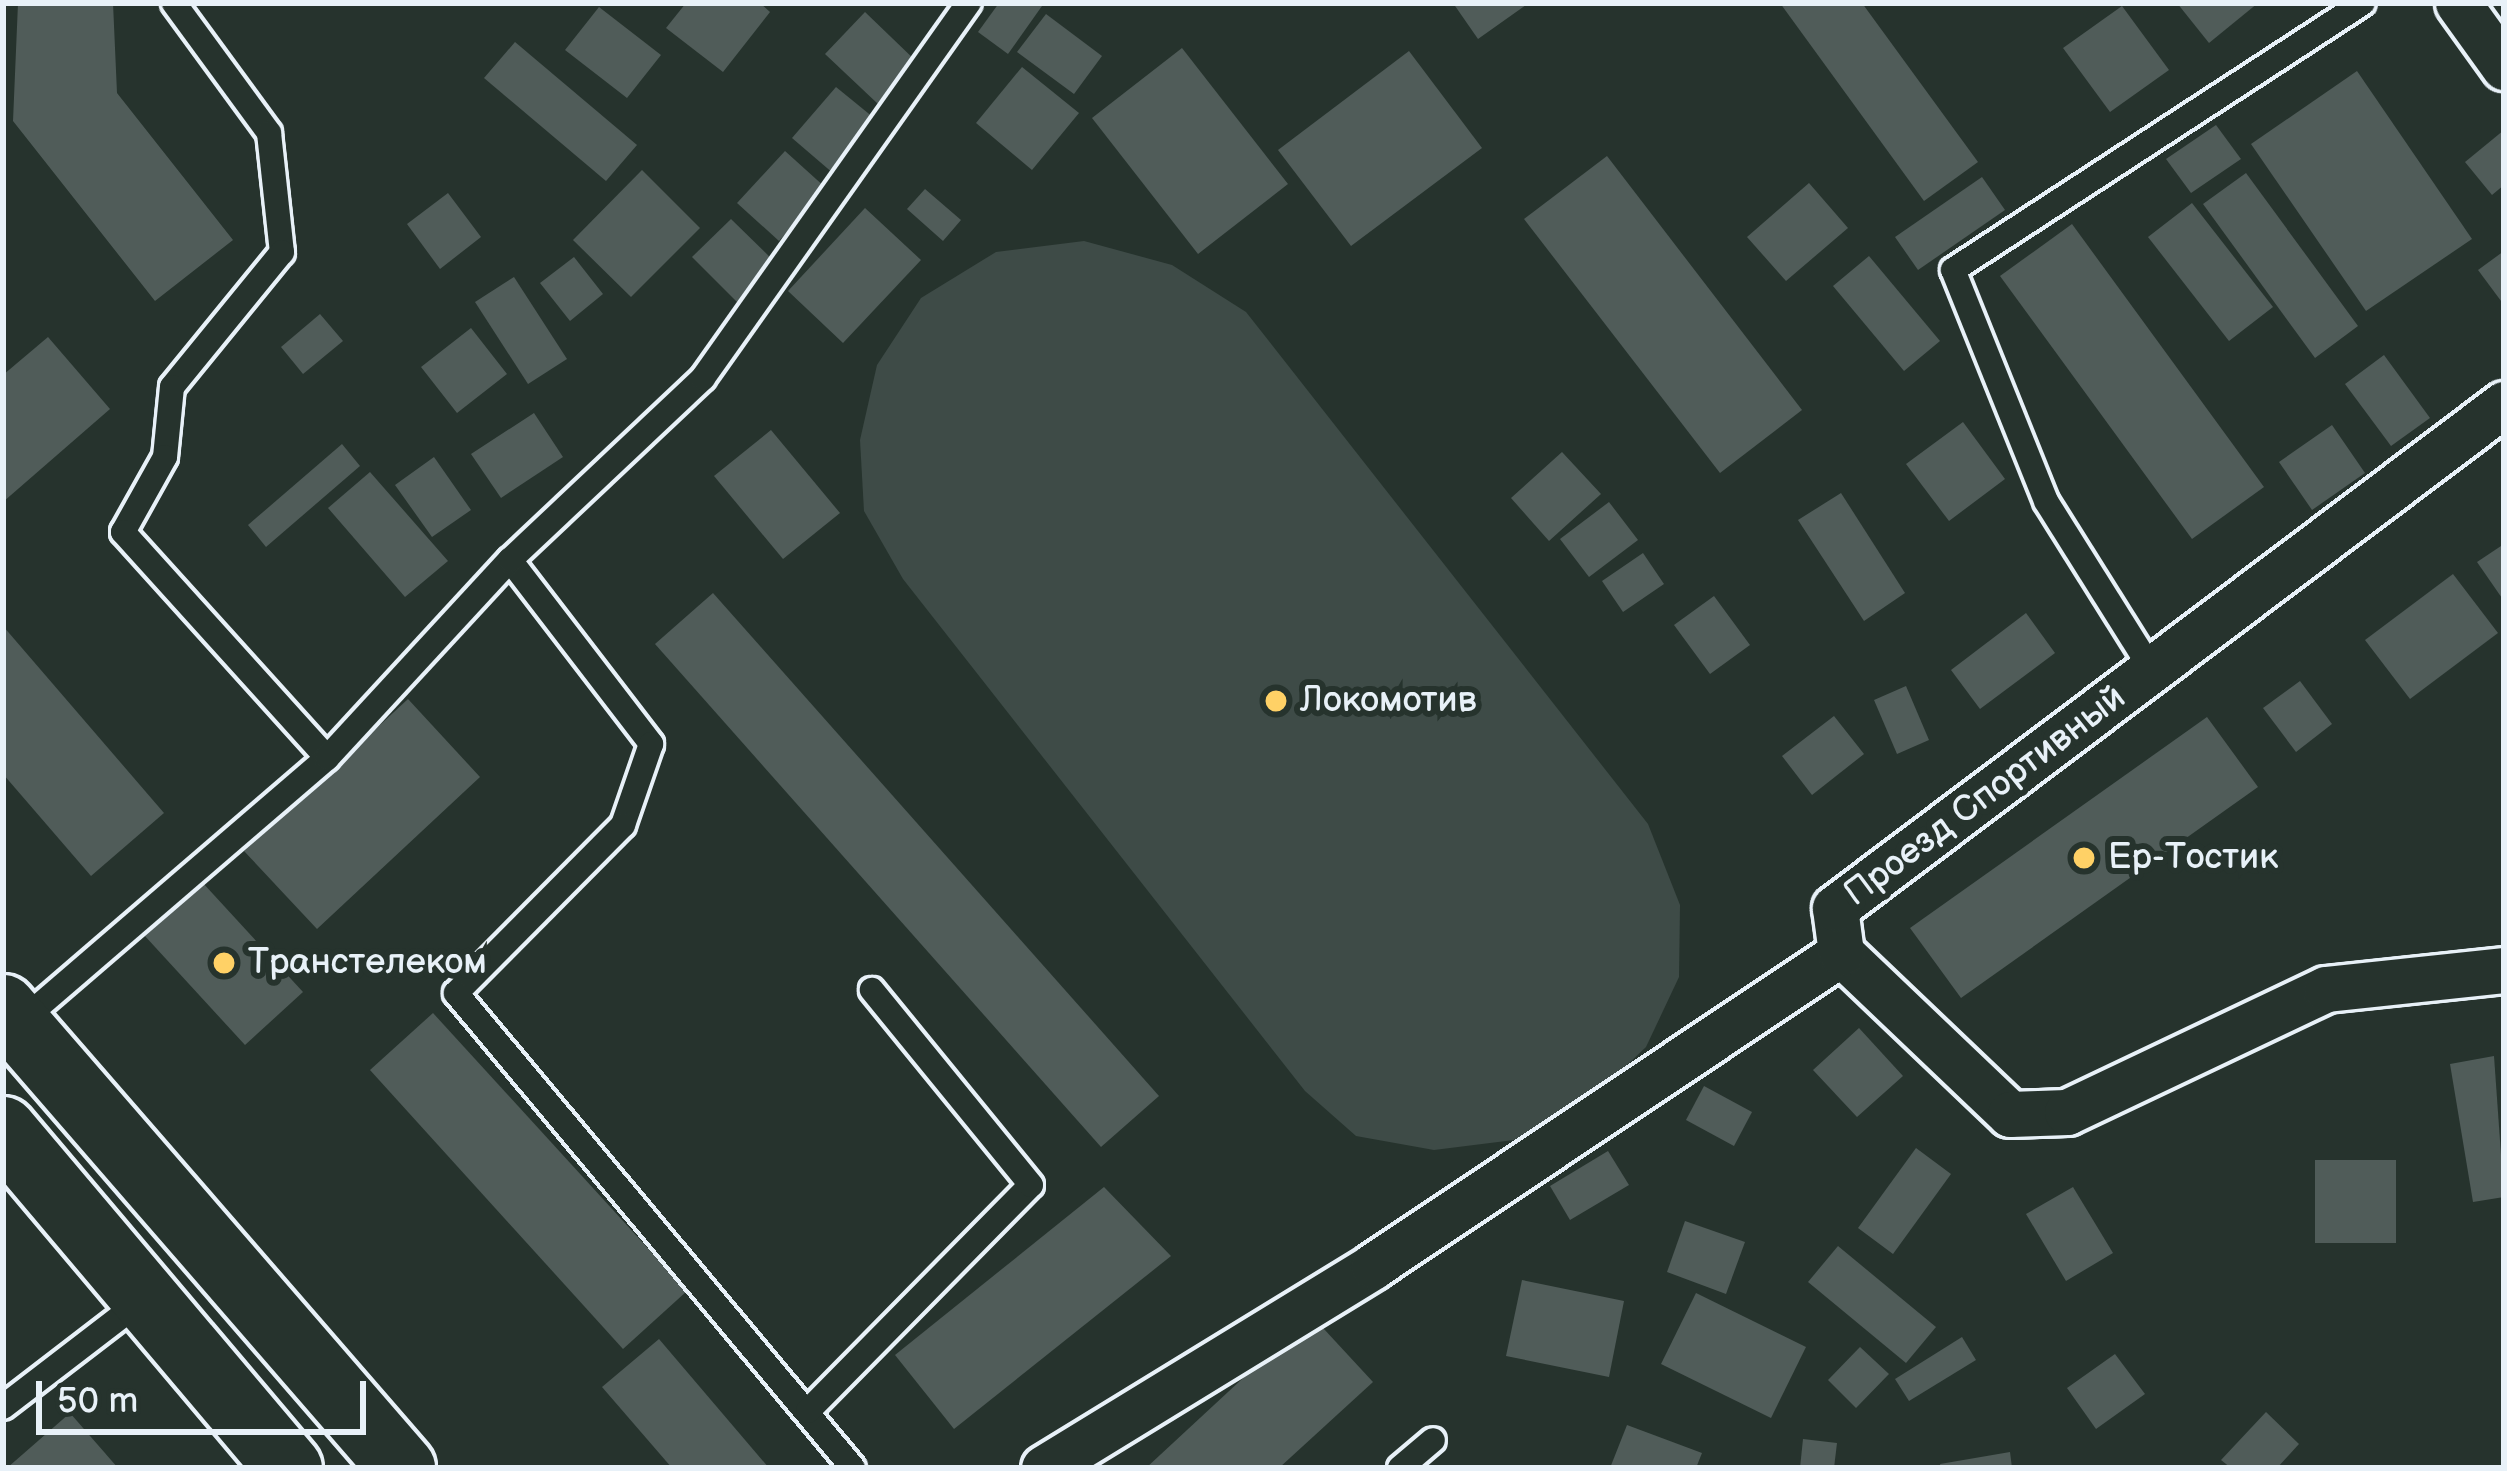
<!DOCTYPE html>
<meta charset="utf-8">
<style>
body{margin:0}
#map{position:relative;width:2507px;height:1471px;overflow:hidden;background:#26332d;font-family:"Balsamiq Sans",sans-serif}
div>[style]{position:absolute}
.green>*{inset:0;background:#3e4b47}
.building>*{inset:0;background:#505c59}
.roads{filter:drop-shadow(3px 0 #e8f1f8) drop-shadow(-3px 0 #e8f1f8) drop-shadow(0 3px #e8f1f8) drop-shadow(0 -3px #e8f1f8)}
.service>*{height:24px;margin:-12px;padding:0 12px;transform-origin:12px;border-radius:12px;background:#26332d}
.minor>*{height:45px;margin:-22.5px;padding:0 22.5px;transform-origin:22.5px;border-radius:22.5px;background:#26332d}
.secondary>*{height:66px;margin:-33px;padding:0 33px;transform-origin:33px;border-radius:33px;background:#26332d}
.dots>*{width:33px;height:33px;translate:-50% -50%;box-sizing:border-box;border:6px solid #26332d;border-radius:50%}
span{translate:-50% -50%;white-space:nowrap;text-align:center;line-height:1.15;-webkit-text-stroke:12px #26332d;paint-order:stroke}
.poi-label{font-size:36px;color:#e8f1f8}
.left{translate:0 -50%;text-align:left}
.street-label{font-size:36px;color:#e8f1f8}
.frame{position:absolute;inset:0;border:6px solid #e8f1f8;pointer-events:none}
.scale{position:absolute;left:36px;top:1381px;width:330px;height:54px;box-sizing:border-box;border:6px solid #e8f1f8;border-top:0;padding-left:15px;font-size:36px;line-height:42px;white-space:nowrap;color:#e8f1f8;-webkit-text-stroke:9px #26332d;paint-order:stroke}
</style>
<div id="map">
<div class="green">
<i style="clip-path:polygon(1084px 241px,1172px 265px,1246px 312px,1648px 824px,1680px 905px,1679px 977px,1646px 1047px,1586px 1104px,1514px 1140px,1434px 1150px,1356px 1136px,1305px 1091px,903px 579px,864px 511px,860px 440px,877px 365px,921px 298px,996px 252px)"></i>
</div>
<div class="building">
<i style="clip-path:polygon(18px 3px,113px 3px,117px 93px,233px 240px,155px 301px,13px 121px)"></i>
<i style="clip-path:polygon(686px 3px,760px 3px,770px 12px,723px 72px,666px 28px)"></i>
<i style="clip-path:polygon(999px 3px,1042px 6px,1008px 54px,978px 32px)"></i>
<i style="clip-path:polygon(1453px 3px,1529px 3px,1478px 39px)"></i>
<i style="clip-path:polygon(1780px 3px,1862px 3px,1978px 162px,1924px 201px)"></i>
<i style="clip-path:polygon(2177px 3px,2258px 3px,2209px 43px)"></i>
<i style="clip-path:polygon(2122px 6px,2169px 70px,2110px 112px,2063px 48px)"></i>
<i style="clip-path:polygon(599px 7px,661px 55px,627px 98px,565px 50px)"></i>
<i style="clip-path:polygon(865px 12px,918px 63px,878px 104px,825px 54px)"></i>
<i style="clip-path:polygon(1046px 14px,1102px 56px,1074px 94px,1017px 52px)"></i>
<i style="clip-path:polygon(515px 42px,637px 145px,606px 181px,484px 78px)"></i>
<i style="clip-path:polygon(1182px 48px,1288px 184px,1198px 254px,1092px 118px)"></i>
<i style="clip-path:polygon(1409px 51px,1482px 148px,1351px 246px,1278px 150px)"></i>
<i style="clip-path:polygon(1022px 67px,1079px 113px,1032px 170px,976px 123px)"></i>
<i style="clip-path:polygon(2357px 71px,2472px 239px,2366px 311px,2251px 144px)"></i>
<i style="clip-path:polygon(836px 87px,879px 122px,834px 174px,792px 138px)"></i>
<i style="clip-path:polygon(2216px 125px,2241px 159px,2191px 193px,2166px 159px)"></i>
<i style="clip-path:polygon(2504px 130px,2504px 185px,2492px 195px,2465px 162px)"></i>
<i style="clip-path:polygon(785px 151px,826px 188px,779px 241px,737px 203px)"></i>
<i style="clip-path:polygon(1607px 156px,1802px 410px,1720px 473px,1524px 219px)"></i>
<i style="clip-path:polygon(642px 170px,700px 228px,631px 297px,573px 240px)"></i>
<i style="clip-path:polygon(2246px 173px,2358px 326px,2315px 358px,2203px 204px)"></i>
<i style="clip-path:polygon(1982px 177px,2005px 210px,1918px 270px,1895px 237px)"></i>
<i style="clip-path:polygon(1809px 183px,1848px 228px,1786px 281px,1747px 237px)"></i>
<i style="clip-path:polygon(925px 189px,961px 220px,943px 241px,907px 209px)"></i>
<i style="clip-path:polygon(448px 193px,481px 237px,440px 269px,407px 224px)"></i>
<i style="clip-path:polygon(2192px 203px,2273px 307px,2229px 341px,2148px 237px)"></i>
<i style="clip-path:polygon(865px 208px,921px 260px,843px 343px,788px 291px)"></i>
<i style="clip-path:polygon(731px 219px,777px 264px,738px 303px,692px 257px)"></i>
<i style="clip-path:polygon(2072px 224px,2264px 487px,2192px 539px,2000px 276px)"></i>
<i style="clip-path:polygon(2504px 251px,2504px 305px,2478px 270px)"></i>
<i style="clip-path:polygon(1869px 256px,1940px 341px,1904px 371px,1833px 286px)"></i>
<i style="clip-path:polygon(574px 257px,603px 294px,570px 321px,540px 283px)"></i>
<i style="clip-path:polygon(514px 277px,567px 359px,528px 384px,475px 302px)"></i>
<i style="clip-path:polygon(320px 314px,343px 341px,303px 374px,281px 347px)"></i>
<i style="clip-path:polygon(471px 328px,507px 374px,457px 413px,421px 367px)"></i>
<i style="clip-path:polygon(48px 337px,110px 409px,3px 502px,3px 375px)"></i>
<i style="clip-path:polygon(2384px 355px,2430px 418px,2391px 446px,2345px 384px)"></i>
<i style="clip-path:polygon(534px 413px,563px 457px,501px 498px,471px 454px)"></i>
<i style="clip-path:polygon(1963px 422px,2005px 479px,1949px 521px,1906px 464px)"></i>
<i style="clip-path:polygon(2332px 425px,2365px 473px,2312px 510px,2279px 462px)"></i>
<i style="clip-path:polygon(771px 430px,840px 513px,783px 559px,714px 476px)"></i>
<i style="clip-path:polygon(342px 444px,360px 466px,266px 547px,248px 525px)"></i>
<i style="clip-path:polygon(1562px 452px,1601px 494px,1549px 541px,1511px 498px)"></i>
<i style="clip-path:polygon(434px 457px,471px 510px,432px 537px,395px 485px)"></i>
<i style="clip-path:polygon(370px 472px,448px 561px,405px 597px,328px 508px)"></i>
<i style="clip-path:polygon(1841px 493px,1905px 593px,1864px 621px,1798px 520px)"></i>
<i style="clip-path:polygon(1609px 502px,1638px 540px,1589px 577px,1560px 539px)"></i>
<i style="clip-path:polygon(2504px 544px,2504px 601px,2477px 562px)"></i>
<i style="clip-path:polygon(1643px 553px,1664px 584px,1623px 612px,1602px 581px)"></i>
<i style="clip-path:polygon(2453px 574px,2498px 633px,2410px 699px,2365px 640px)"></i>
<i style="clip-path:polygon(713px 593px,1159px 1096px,1101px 1147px,655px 644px)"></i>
<i style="clip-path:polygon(1714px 596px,1750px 645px,1710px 674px,1674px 625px)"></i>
<i style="clip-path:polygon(2026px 613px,2055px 653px,1980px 709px,1951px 670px)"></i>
<i style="clip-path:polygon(3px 626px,164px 813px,91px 876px,3px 774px)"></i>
<i style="clip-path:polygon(2300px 681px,2332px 724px,2296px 752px,2263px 708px)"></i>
<i style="clip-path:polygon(1906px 686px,1929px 740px,1897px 754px,1874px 700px)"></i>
<i style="clip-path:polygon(408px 699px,480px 777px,317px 929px,244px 851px)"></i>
<i style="clip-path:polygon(1834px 716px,1864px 754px,1812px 795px,1782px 756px)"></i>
<i style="clip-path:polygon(2207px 717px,2258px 787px,1961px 998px,1910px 928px)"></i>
<i style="clip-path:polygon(202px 882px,303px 992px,245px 1045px,144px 935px)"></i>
<i style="clip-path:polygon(433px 1013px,687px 1291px,623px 1349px,370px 1070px)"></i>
<i style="clip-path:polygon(1859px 1028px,1903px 1076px,1857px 1117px,1813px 1070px)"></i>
<i style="clip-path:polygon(2494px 1056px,2504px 1197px,2473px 1202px,2450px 1064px)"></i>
<i style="clip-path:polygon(1704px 1086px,1752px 1112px,1734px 1146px,1686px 1120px)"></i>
<i style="clip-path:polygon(1916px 1148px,1951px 1174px,1893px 1254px,1858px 1228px)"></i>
<i style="clip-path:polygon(1608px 1151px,1629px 1185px,1570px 1220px,1550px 1186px)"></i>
<i style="clip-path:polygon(2315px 1160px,2396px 1160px,2396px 1243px,2315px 1243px)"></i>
<i style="clip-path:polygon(1104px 1187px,1171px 1256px,954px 1429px,895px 1355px)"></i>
<i style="clip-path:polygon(2073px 1187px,2113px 1253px,2066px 1281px,2026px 1214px)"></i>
<i style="clip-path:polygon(1685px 1221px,1745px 1242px,1726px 1294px,1667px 1272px)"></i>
<i style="clip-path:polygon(1838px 1246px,1936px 1327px,1906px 1363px,1808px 1282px)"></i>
<i style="clip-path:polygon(1522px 1280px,1624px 1301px,1609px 1377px,1506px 1356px)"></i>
<i style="clip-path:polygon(1696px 1293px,1806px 1347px,1771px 1418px,1661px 1364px)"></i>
<i style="clip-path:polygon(1311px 1315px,1373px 1382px,1279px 1468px,1146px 1468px)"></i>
<i style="clip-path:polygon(1962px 1337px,1976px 1360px,1909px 1401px,1895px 1379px)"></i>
<i style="clip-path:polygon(659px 1339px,769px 1468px,672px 1468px,602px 1387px)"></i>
<i style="clip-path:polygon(1860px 1347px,1889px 1374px,1856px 1408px,1828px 1380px)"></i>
<i style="clip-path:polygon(2115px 1354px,2145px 1394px,2096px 1429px,2067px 1388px)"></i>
<i style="clip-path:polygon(2266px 1412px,2299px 1444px,2277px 1468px,2231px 1468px,2221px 1460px)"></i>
<i style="clip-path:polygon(70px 1413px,118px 1468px,7px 1468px)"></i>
<i style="clip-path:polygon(1627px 1425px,1702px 1453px,1696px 1468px,1610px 1468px)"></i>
<i style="clip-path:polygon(1803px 1439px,1837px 1443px,1834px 1468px,1800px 1468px)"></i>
<i style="clip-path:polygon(2010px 1452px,2012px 1468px,1941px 1468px,1940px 1464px)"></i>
</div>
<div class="roads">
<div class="service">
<i style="left:174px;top:3px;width:161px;rotate:53.8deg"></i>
<i style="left:269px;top:133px;width:120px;rotate:83.8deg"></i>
<i style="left:282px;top:252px;width:174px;rotate:129.2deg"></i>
<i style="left:172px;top:387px;width:70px;rotate:95.7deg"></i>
<i style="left:165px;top:457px;width:86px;rotate:119.2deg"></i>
<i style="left:123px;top:532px;width:304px;rotate:47.9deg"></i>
<i style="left:510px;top:560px;width:232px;rotate:52.5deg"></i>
<i style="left:651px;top:744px;width:86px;rotate:109.1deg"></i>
<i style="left:623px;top:825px;width:237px;rotate:134.8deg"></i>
<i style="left:456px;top:993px;width:619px;rotate:50.11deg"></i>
<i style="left:2152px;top:670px;width:199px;rotate:-122.1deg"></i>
<i style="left:2046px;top:501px;width:249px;rotate:-111.9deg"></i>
<i style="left:1953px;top:270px;width:489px;rotate:-33.1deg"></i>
<i style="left:19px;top:1023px;width:406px;rotate:-40.7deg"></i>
<i style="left:327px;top:758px;width:270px;rotate:-47.3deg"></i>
<i style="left:510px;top:560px;width:265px;rotate:-43.3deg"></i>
<i style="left:703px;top:378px;width:460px;rotate:-54.7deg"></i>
<i style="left:3px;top:1407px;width:178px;rotate:-37.5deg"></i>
<i style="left:808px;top:1411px;width:317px;rotate:-45.4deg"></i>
<i style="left:1031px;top:1185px;width:252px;rotate:-129.2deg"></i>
<i style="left:1400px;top:1468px;width:43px;rotate:-40.3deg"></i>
</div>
<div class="minor">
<i style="left:2458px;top:3px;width:79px;rotate:54.3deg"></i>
<i style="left:1841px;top:953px;width:233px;rotate:43.6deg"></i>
<i style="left:2010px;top:1114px;width:57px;rotate:-2deg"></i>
<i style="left:2067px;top:1112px;width:287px;rotate:-25.4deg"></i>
<i style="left:2326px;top:989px;width:179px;rotate:-6.1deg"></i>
<i style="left:1044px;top:1468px;width:386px;rotate:-31.5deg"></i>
<i style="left:1373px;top:1266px;width:563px;rotate:-33.77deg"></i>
<i style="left:1841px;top:953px;width:45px;rotate:-97.6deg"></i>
<i style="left:1835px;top:908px;width:838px;rotate:-36.99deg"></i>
</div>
<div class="secondary">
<i style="left:3px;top:1008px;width:609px;rotate:49.06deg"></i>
<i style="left:3px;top:1130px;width:443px;rotate:49.8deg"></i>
</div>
</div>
<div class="dots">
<i style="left:1276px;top:701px;background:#ffd166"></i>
<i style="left:2084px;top:858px;background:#ffd166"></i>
<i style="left:224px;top:963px;background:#ffd166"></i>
</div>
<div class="poi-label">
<span class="left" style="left:1300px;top:701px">Локомотив</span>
<span class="left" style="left:2108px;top:858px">Ер-Тостик</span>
<span class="left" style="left:248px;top:963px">Транстелеком</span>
</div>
<div class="street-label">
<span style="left:1985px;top:796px;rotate:-37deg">Проезд Спортивный</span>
</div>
<div class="frame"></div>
<div class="scale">50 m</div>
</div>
